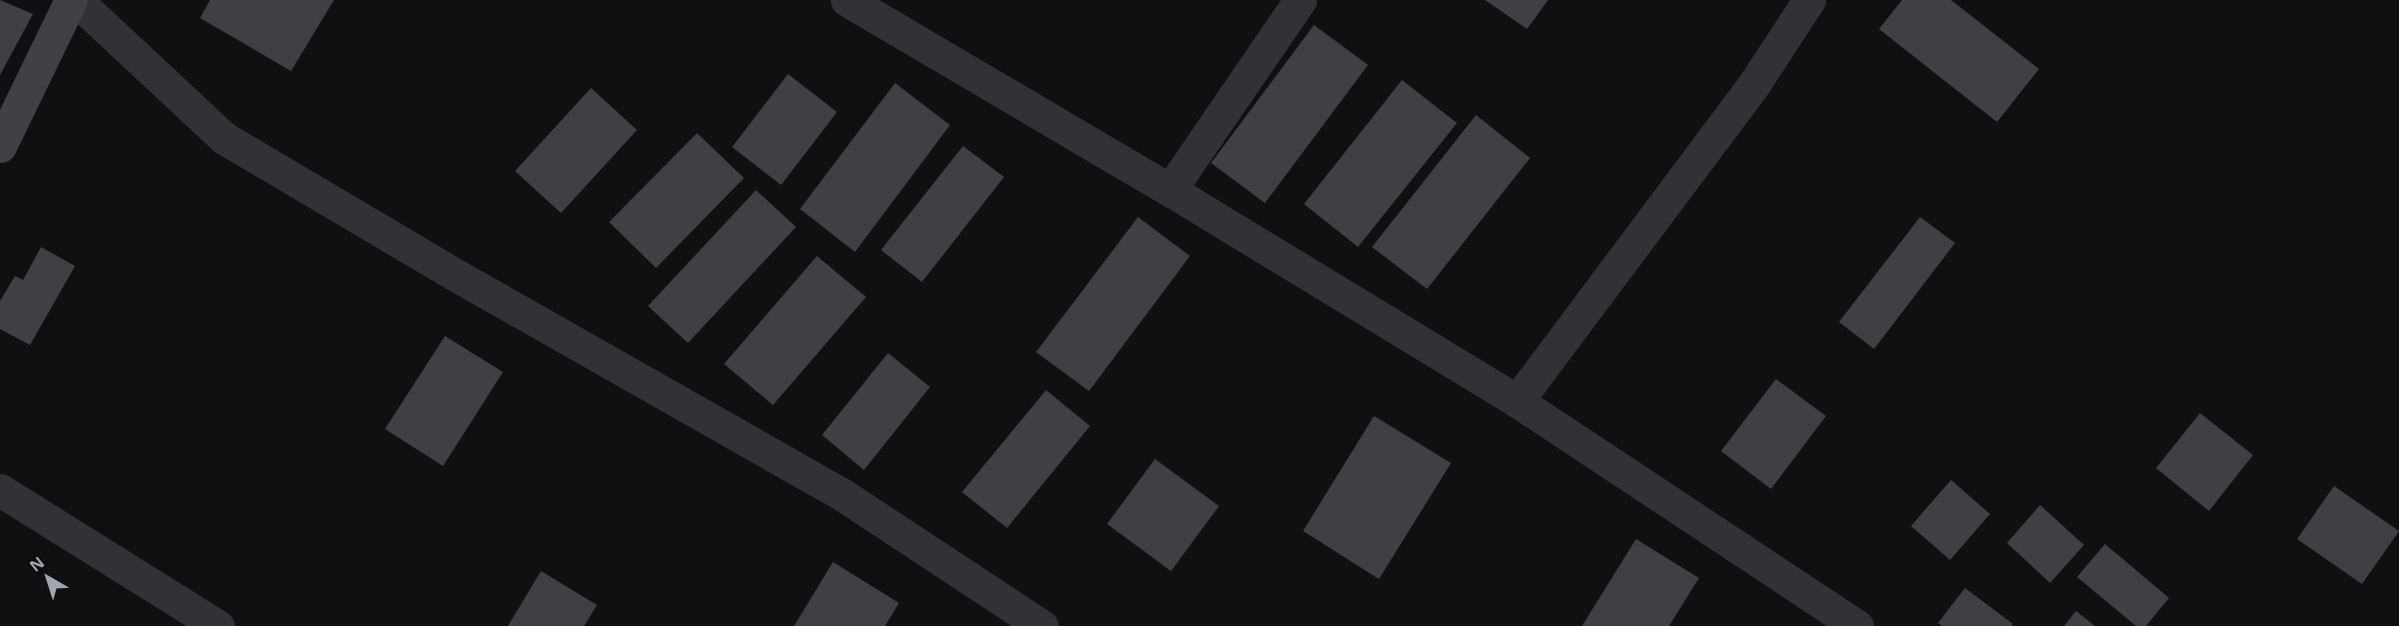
<!DOCTYPE html>
<style>
body{margin:0}
#map{position:relative;width:2399px;height:626px;overflow:hidden;background:#0f1011;font-family:"Noto Sans",sans-serif}
div>[style]{position:absolute}
.building>*{inset:0;background:#3e4044}
.street>*{height:33px;margin:-16.5px;padding:0 16.5px;transform-origin:16.5px;border-radius:16.5px;background:#313236}
.secondary>*{height:33px;margin:-16.5px;padding:0 16.5px;transform-origin:16.5px;border-radius:16.5px;background:#3f4146}
span{translate:-50% -50%;white-space:nowrap;text-align:center;line-height:1.15;-webkit-text-stroke:5px #0b0b0c;paint-order:stroke}
.north{position:absolute;left:18px;top:548px;width:60px;height:60px;-webkit-text-stroke:4px #0b0b0c;paint-order:stroke;rotate:321deg;font-size:16px;font-weight:700;line-height:24px;text-align:center;color:#a1a7b1}
.north::after{content:'';display:block;margin:auto;width:21px;height:27px;background:#a1a7b1;clip-path:polygon(50% 0,100% 100%,50% 72%,0 100%)}
</style>
<div id="map">
<div class="building">
<i style="clip-path:polygon(0 0,33px 14px,0 75px)"></i>
<i style="clip-path:polygon(210px 0,334px 0,291px 71px,200px 18px)"></i>
<i style="clip-path:polygon(1485px 0,1548px 0,1527px 29px)"></i>
<i style="clip-path:polygon(1902px 0,1951px 0,2039px 69px,1997px 122px,1879px 29px)"></i>
<i style="clip-path:polygon(1314px 25px,1368px 65px,1265px 203px,1211px 163px)"></i>
<i style="clip-path:polygon(788px 74px,837px 112px,781px 185px,732px 147px)"></i>
<i style="clip-path:polygon(1402px 80px,1457px 123px,1358px 247px,1304px 204px)"></i>
<i style="clip-path:polygon(895px 83px,950px 125px,855px 252px,800px 209px)"></i>
<i style="clip-path:polygon(591px 88px,637px 130px,561px 213px,515px 171px)"></i>
<i style="clip-path:polygon(1476px 115px,1530px 158px,1427px 289px,1372px 247px)"></i>
<i style="clip-path:polygon(697px 133px,744px 178px,656px 268px,609px 222px)"></i>
<i style="clip-path:polygon(963px 146px,1004px 177px,922px 282px,881px 250px)"></i>
<i style="clip-path:polygon(756px 190px,796px 227px,688px 343px,648px 306px)"></i>
<i style="clip-path:polygon(1138px 217px,1190px 256px,1089px 391px,1036px 352px)"></i>
<i style="clip-path:polygon(1920px 217px,1955px 243px,1874px 349px,1839px 322px)"></i>
<i style="clip-path:polygon(41px 247px,75px 266px,30px 345px,0 329px,0 301px,15px 276px,23px 280px)"></i>
<i style="clip-path:polygon(817px 256px,866px 297px,773px 405px,724px 364px)"></i>
<i style="clip-path:polygon(445px 336px,503px 372px,443px 466px,385px 429px)"></i>
<i style="clip-path:polygon(888px 353px,930px 387px,864px 470px,822px 435px)"></i>
<i style="clip-path:polygon(1776px 379px,1826px 416px,1771px 489px,1721px 451px)"></i>
<i style="clip-path:polygon(1046px 390px,1090px 426px,1007px 528px,962px 492px)"></i>
<i style="clip-path:polygon(2200px 413px,2253px 455px,2209px 511px,2156px 468px)"></i>
<i style="clip-path:polygon(1374px 416px,1451px 463px,1379px 579px,1303px 531px)"></i>
<i style="clip-path:polygon(1155px 459px,1219px 506px,1171px 571px,1107px 524px)"></i>
<i style="clip-path:polygon(1951px 480px,1990px 514px,1950px 560px,1911px 526px)"></i>
<i style="clip-path:polygon(2334px 486px,2399px 531px,2362px 584px,2297px 539px)"></i>
<i style="clip-path:polygon(2040px 505px,2084px 545px,2050px 583px,2007px 543px)"></i>
<i style="clip-path:polygon(1636px 539px,1699px 578px,1669px 626px,1582px 626px)"></i>
<i style="clip-path:polygon(2105px 544px,2169px 598px,2146px 626px,2136px 626px,2077px 577px)"></i>
<i style="clip-path:polygon(833px 562px,899px 603px,885px 626px,794px 626px)"></i>
<i style="clip-path:polygon(541px 571px,597px 605px,584px 626px,508px 626px)"></i>
<i style="clip-path:polygon(1965px 588px,2013px 624px,2011px 626px,1942px 626px,1938px 623px)"></i>
<i style="clip-path:polygon(2076px 611px,2095px 626px,2064px 626px)"></i>
</div>
<div class="street">
<i style="left:76px;top:0;width:202px;rotate:43deg"></i>
<i style="left:224px;top:138px;width:259px;rotate:30.6deg"></i>
<i style="left:447px;top:270px;width:455px;rotate:29.6deg"></i>
<i style="left:843px;top:495px;width:238px;rotate:33.4deg"></i>
<i style="left:847px;top:0;width:375px;rotate:30.5deg"></i>
<i style="left:1170px;top:190px;width:406px;rotate:31.3deg"></i>
<i style="left:1517px;top:401px;width:408px;rotate:33.5deg"></i>
<i style="left:1170px;top:190px;width:230px;rotate:-55.6deg"></i>
<i style="left:1517px;top:401px;width:399px;rotate:-53.2deg"></i>
<i style="left:1756px;top:81px;width:97px;rotate:-56.8deg"></i>
<i style="left:0;top:490px;width:257px;rotate:32deg"></i>
</div>
<div class="secondary">
<i style="left:0;top:146px;width:162px;rotate:-64.1deg"></i>
</div>
<div class="north">N</div>
</div>
